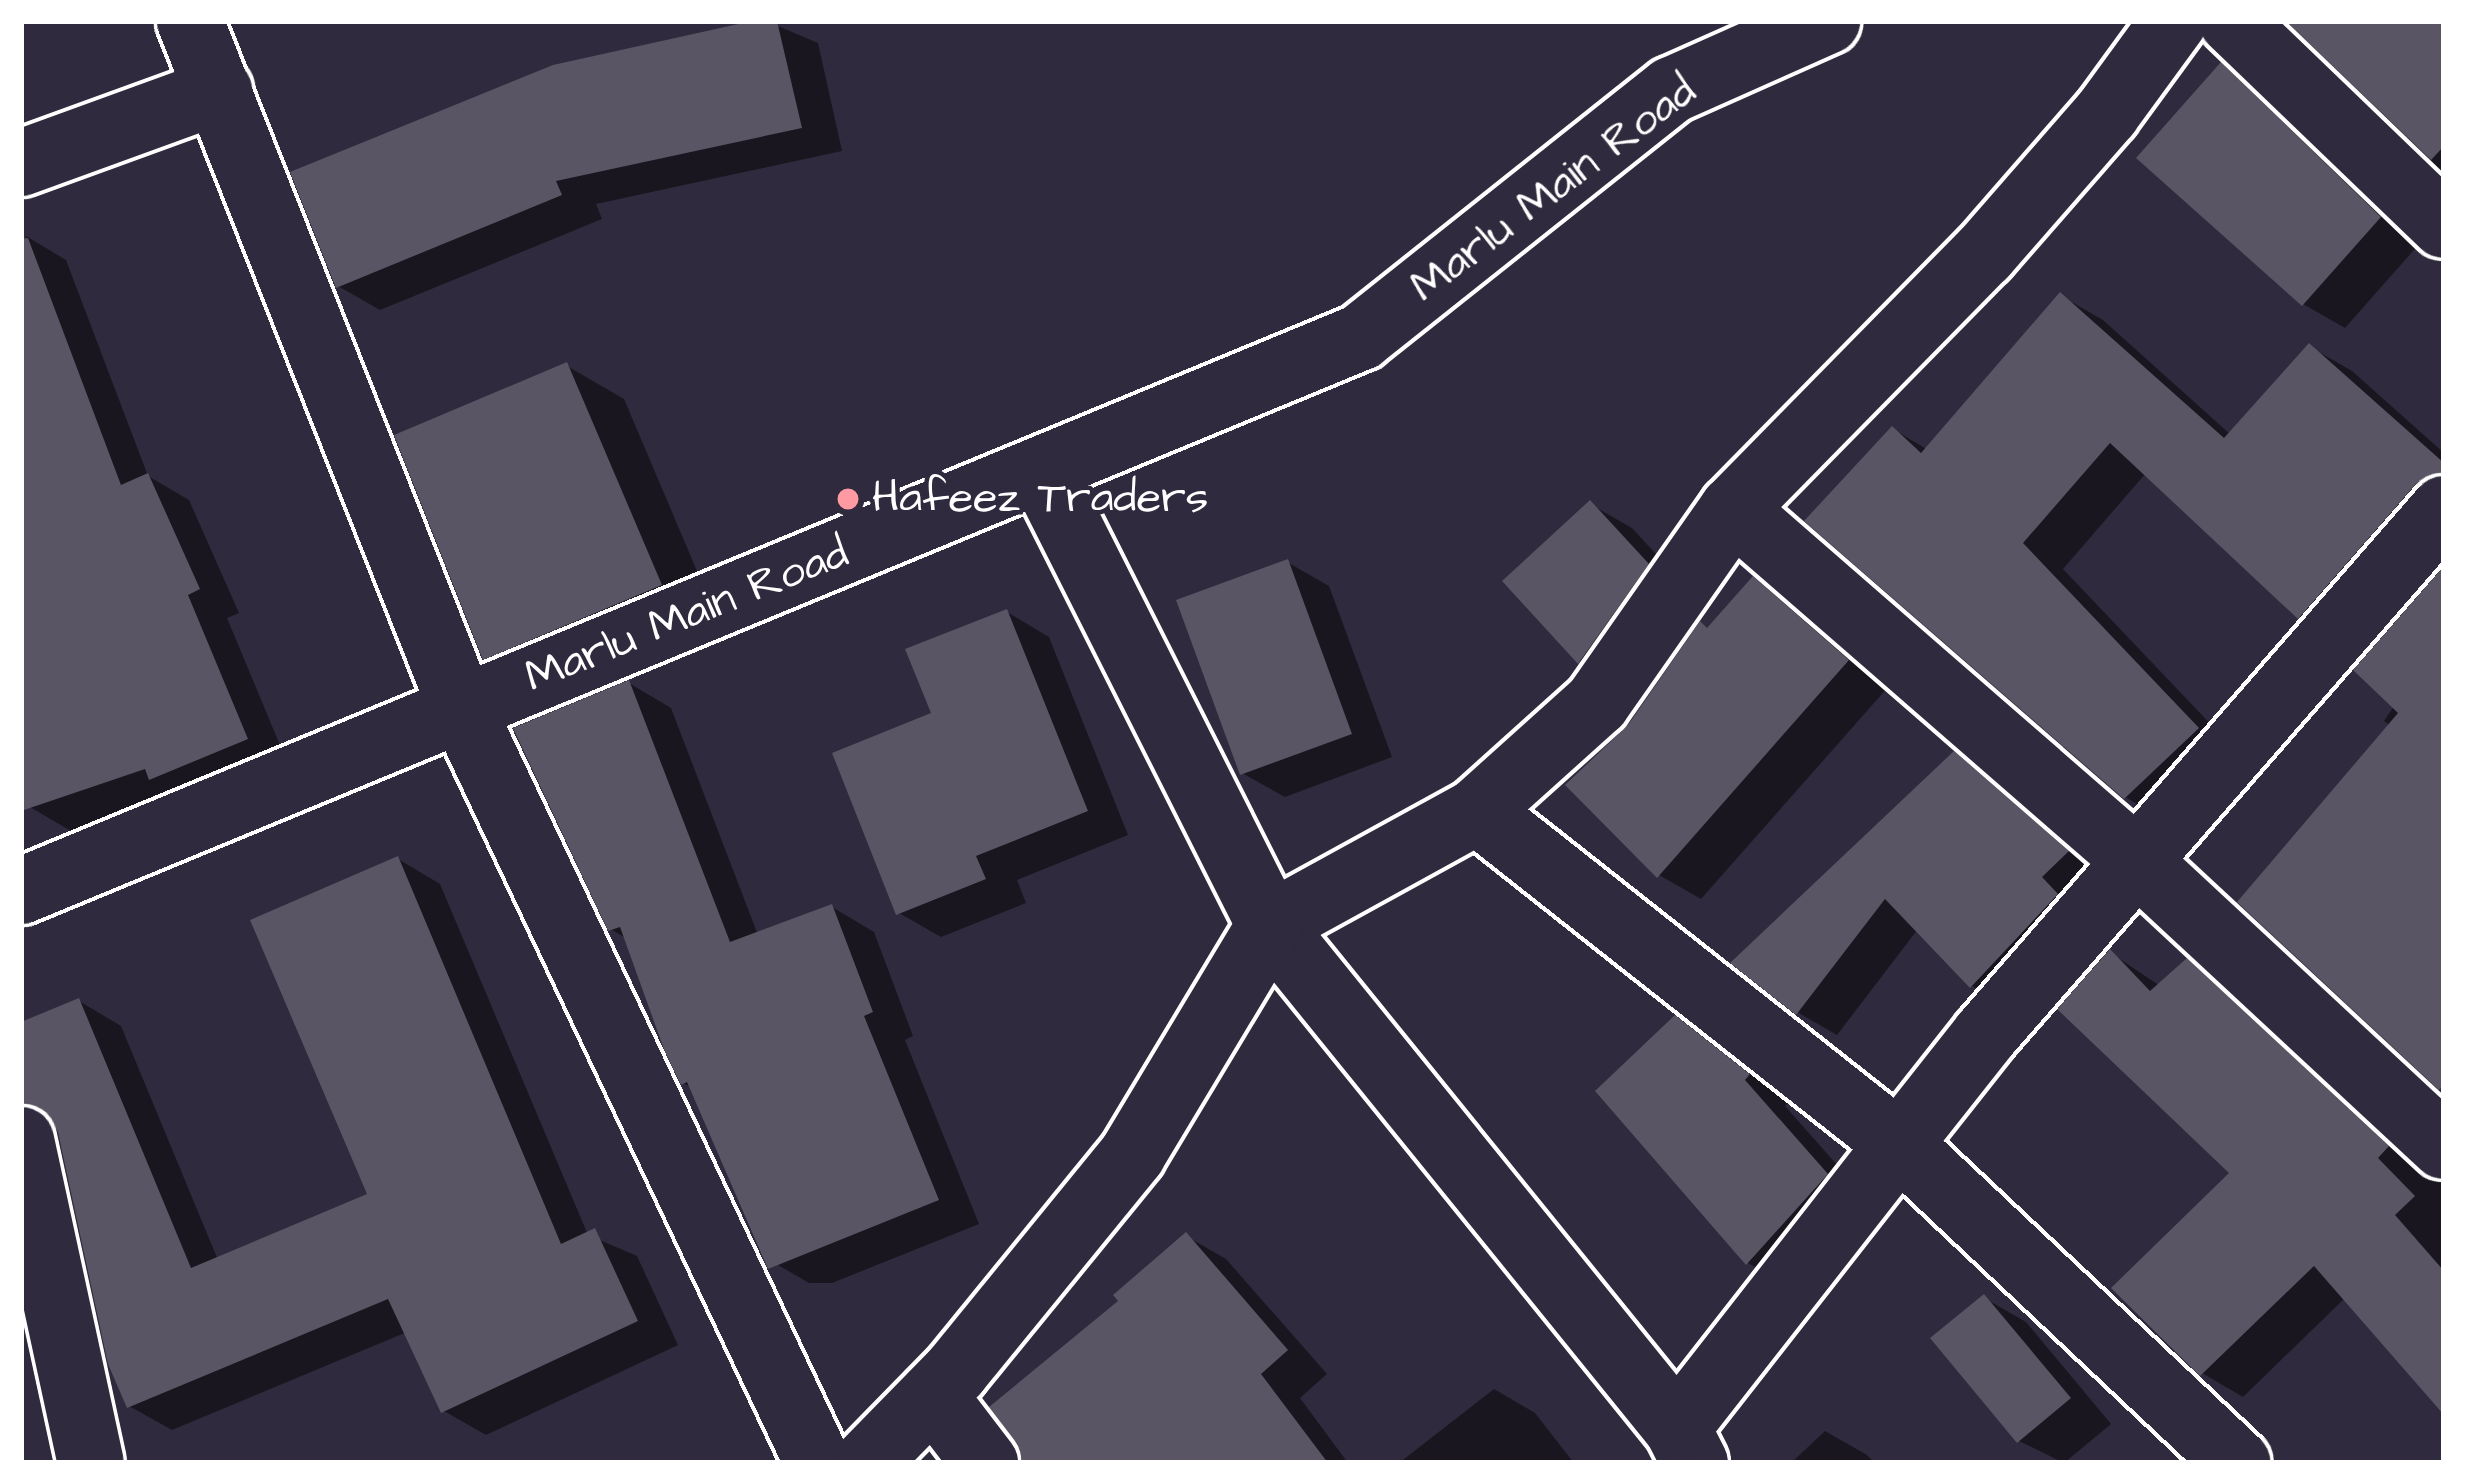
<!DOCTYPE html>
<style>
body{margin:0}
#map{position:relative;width:2465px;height:1484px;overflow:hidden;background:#2f2a3d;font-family:"Architects Daughter",sans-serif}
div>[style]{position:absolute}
.shadow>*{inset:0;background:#0007}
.building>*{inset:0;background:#595564}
.roads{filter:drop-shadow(3px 0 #fff) drop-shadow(-3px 0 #fff) drop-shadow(0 3px #fff) drop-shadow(0 -3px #fff)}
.minor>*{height:66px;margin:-33px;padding:0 33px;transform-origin:33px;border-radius:33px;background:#2f2a3d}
.dots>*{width:33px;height:33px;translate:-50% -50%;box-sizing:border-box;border:6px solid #2f2a3d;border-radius:50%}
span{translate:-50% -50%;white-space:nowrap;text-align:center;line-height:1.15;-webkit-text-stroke:9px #2f2a3d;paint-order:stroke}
.street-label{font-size:45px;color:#fff}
.poi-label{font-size:45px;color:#fff}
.left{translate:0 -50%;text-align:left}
.frame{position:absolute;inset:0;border:24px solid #fff;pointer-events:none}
</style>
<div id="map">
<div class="shadow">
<i style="clip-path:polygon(766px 21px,818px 43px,842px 151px,596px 204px,602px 219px,380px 310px,338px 286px)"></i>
<i style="clip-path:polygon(2290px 21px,2444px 21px,2444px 174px)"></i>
<i style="clip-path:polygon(2224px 69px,2266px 93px,2421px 242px,2345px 328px,2303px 304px)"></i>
<i style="clip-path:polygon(26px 236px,66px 260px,148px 476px,189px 500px,239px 613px,227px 618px,287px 762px,71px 831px,30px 807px,21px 782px)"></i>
<i style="clip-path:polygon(2061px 296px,2103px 320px,2231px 435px,2310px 347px,2352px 371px,2444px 453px,2444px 524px,2342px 641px,2300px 617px,2146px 473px,2063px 569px,2239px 754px,2167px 821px,2125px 797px,1893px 429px,1928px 450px)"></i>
<i style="clip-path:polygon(567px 366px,624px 399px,717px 618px,542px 690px,485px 657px)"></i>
<i style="clip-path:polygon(1590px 504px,1632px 528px,1689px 590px,1622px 686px,1580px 662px,1506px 581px)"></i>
<i style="clip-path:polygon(1287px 562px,1329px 586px,1392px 757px,1285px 797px,1242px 773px)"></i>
<i style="clip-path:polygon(1753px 580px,1795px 604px,1889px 686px,1701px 899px,1659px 875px,1709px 629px)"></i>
<i style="clip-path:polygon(1007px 612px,1049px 637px,1128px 835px,1017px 880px,1026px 903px,941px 937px,899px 913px,935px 715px)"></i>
<i style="clip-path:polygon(2444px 631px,2444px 1091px,2241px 902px,2391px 726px,2384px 721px)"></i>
<i style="clip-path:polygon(629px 683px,671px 708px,758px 935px,832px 907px,874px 932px,913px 1036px,905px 1040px,979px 1224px,832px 1283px,809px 1283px,766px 1258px,693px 1088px,683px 1083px,627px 939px,611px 929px)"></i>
<i style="clip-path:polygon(1954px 755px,1994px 778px,2106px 876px,2012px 1009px,1972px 986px,1918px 929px,1837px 1035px,1797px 1012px)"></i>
<i style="clip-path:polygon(398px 859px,440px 884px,588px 1235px,637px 1256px,678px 1345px,486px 1435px,444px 1411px,407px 1332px,172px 1430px,129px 1406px,58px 1127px,21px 1107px,21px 1025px,79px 1001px,121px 1026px,218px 1260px,371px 1195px)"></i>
<i style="clip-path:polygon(2111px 953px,2160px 986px,2187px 962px,2228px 986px,2444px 1183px,2444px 1410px,2345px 1298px,2243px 1397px,2202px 1373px,2234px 1173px)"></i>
<i style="clip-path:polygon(1675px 1019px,1790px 1100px,1785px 1106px,1868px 1200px,1790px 1287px,1748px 1263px,1599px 1091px)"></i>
<i style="clip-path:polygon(1186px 1236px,1226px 1259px,1327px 1374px,1300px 1398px,1348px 1463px,1029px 1463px,1123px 1302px)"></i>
<i style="clip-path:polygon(1984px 1298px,2026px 1322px,2111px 1424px,2064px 1463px,2019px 1441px)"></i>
<i style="clip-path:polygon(1494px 1389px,1535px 1413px,1574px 1463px,1399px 1463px)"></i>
<i style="clip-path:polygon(1825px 1431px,1867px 1455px,1875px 1463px,1791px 1463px)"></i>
</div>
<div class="building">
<i style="clip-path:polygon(752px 21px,777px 21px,802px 128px,556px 181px,562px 195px,336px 288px,290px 172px,553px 65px)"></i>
<i style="clip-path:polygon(2286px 21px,2444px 21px,2444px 146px,2431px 160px)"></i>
<i style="clip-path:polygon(2221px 62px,2381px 217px,2302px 306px,2136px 158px)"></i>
<i style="clip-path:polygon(28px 238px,121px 485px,148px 473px,200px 589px,188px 595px,248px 739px,149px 780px,145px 769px,21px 811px,21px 239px)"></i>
<i style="clip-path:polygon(2060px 292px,2224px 438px,2309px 343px,2444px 463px,2444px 473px,2416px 484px,2298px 619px,2110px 443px,2023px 543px,2199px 728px,2124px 799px,1804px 521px,1892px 426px,1921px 453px)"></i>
<i style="clip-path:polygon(567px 362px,662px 585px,483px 660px,394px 435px)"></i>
<i style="clip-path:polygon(1590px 500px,1649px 564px,1578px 664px,1502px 581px)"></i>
<i style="clip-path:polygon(1288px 559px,1352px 734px,1240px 775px,1176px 600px)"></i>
<i style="clip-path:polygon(2444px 566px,2444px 1084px,2439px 1090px,2237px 902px,2398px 713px,2353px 670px)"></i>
<i style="clip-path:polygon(1753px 576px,1849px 660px,1657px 878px,1565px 785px,1628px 725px,1700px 621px,1707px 628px)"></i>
<i style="clip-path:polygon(1007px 609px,1088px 811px,976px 856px,986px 879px,896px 915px,832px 753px,931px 713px,905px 649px)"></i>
<i style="clip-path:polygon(629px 680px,730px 942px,832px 904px,873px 1012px,864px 1016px,939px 1200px,768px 1269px,687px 1082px,681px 1085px,665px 1052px,620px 927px,608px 931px,513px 728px)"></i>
<i style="clip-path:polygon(1954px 751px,2069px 851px,2042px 877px,2058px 894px,1970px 988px,1885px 899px,1796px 1015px,1730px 963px)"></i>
<i style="clip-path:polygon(398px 856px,561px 1244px,595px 1228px,638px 1321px,441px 1413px,388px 1299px,127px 1408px,108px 1364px,58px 1132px,48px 1114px,21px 1104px,21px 1022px,79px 998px,191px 1268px,367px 1194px,250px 920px)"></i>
<i style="clip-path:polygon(2110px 949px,2150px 991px,2187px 958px,2389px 1146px,2378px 1158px,2415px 1196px,2395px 1215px,2444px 1271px,2444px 1415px,2314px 1266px,2200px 1376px,2111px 1288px,2229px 1173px,2057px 1009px)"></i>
<i style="clip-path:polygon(1675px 1015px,1750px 1074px,1745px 1080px,1828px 1174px,1746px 1265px,1595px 1091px)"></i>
<i style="clip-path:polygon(1186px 1232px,1288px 1350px,1261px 1374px,1328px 1463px,1023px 1463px,989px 1407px,1118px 1301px,1113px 1295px)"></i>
<i style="clip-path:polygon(1984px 1294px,2071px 1398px,2017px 1443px,1930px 1338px)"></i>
</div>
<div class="roads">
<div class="minor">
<i style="left:190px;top:21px;width:740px;rotate:68.43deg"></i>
<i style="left:462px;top:709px;width:834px;rotate:64.73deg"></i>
<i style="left:2232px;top:21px;width:294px;rotate:43.9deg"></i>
<i style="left:21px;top:163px;width:211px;rotate:-20deg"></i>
<i style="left:1733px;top:509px;width:358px;rotate:-45.5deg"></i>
<i style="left:1984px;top:254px;width:187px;rotate:-48.9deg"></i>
<i style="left:2107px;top:113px;width:114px;rotate:-53.9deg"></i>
<i style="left:1477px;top:811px;width:538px;rotate:38.28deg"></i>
<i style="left:1899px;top:1144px;width:465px;rotate:43.3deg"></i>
<i style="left:21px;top:891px;width:1450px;rotate:-22.46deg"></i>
<i style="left:1361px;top:337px;width:397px;rotate:-38.5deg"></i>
<i style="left:1672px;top:90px;width:170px;rotate:-24deg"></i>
<i style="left:21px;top:1140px;width:330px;rotate:77.8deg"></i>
<i style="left:933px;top:1395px;width:86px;rotate:52.6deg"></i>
<i style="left:1677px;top:1428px;width:647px;rotate:-128.98deg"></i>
<i style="left:1270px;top:925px;width:236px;rotate:-28.8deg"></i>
<i style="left:1477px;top:811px;width:161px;rotate:-42deg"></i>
<i style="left:1597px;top:703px;width:237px;rotate:-55deg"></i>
<i style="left:1733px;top:509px;width:534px;rotate:41.05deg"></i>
<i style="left:2136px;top:860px;width:420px;rotate:42.9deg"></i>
<i style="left:866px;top:1463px;width:129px;rotate:-45.6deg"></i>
<i style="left:956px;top:1371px;width:279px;rotate:-50.8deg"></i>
<i style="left:1132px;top:1155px;width:268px;rotate:-59deg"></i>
<i style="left:1270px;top:925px;width:509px;rotate:-116.72deg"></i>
<i style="left:1695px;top:1463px;width:39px;rotate:-117deg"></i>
<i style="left:1677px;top:1428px;width:360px;rotate:-52deg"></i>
<i style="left:1899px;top:1144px;width:139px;rotate:-51.7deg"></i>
<i style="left:1985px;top:1035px;width:698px;rotate:-48.89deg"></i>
</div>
</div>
<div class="dots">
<i style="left:848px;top:499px;background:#ff9aa2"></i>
</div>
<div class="street-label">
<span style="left:1554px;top:190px;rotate:-37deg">Marlu Main Road</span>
<span style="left:687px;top:616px;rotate:-22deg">Marlu Main Road</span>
</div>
<div class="poi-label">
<span class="left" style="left:872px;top:499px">Hafeez Traders</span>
</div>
<div class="frame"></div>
</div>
